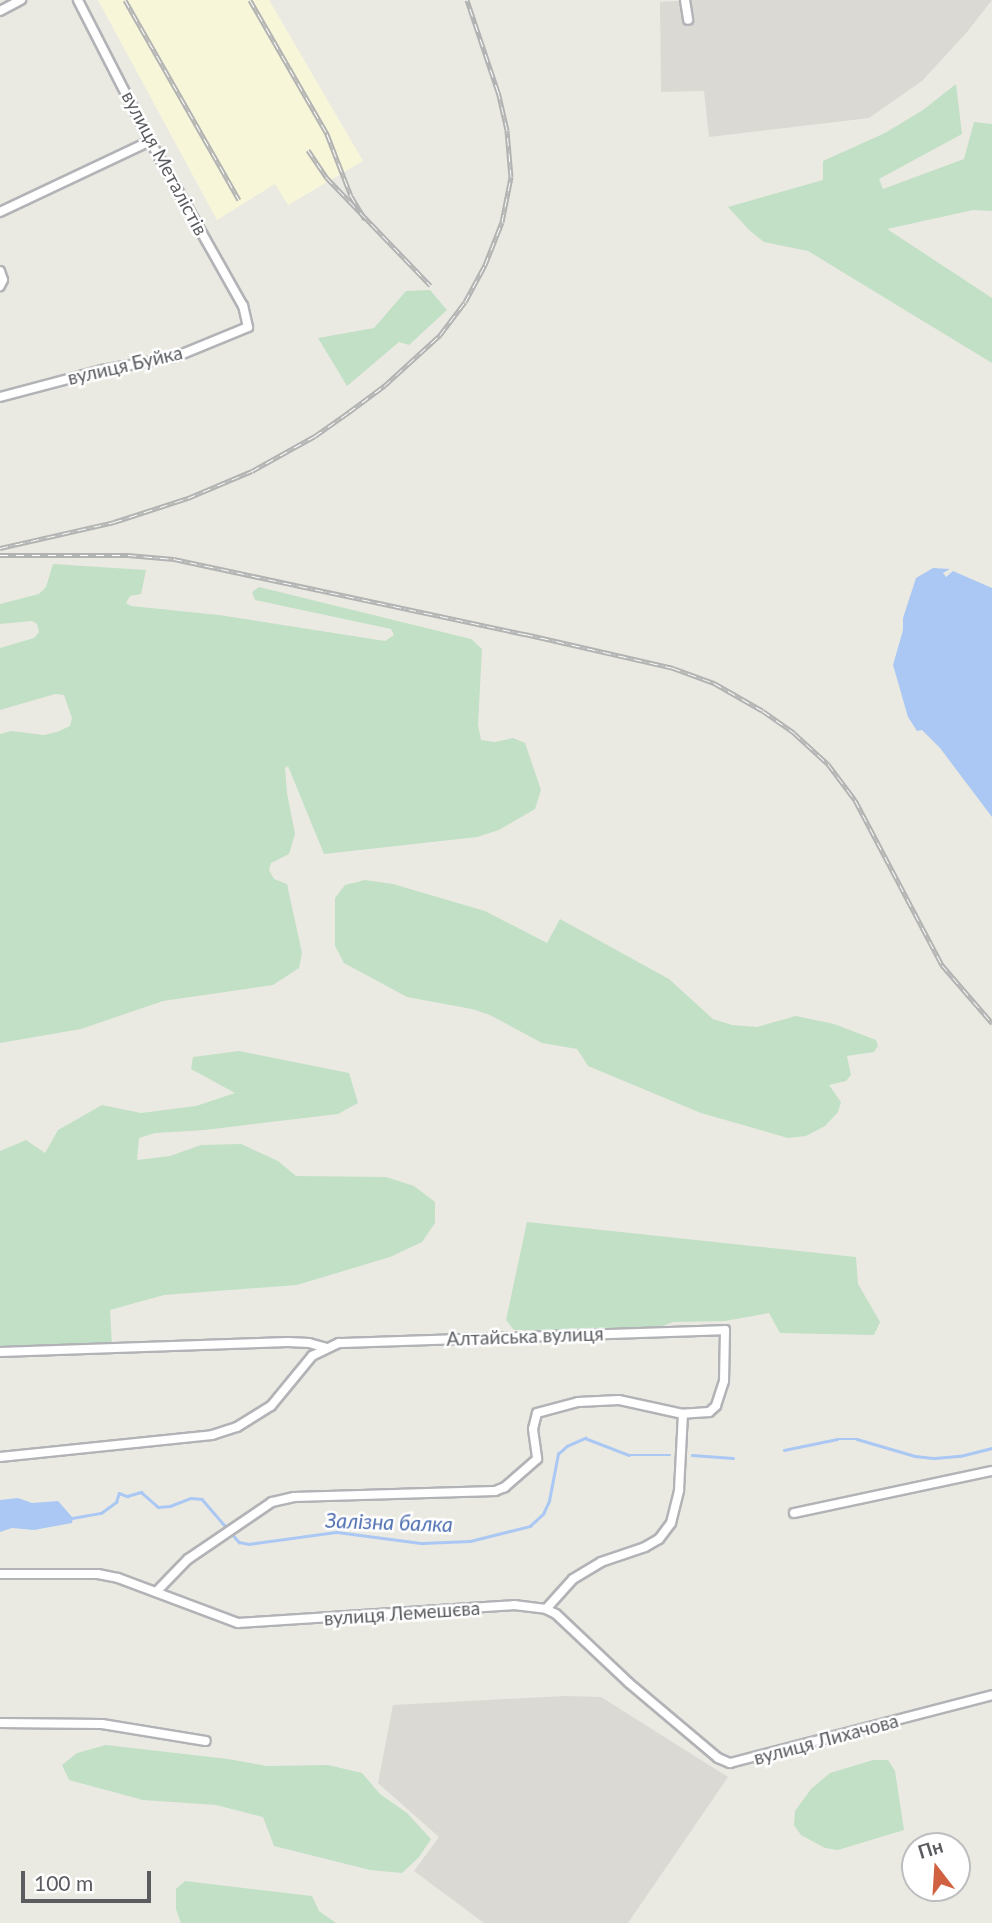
<!DOCTYPE html>
<meta charset="utf-8">
<style>
body{margin:0}
#map{position:relative;width:992px;height:1923px;overflow:hidden;background:#ebeae2;font-family:Lato,sans-serif}
div>[style]{position:absolute}
.commercial>*{inset:0;background:#f8f6d9}
.industrial>*{inset:0;background:#dad9d4}
.green>*{inset:0;background:#c1e0c6}
.water>*{inset:0;background:#aac8f3}
.stream>*{height:2.5px;margin:-1.25px;padding:0 1.25px;transform-origin:1.25px;border-radius:1.25px;background:#aac8f3}
.roads{filter:drop-shadow(2px 0 #b2b3b7) drop-shadow(-2px 0 #b2b3b7) drop-shadow(0 2px #b2b3b7) drop-shadow(0 -2px #b2b3b7)}
.minor>*{height:8px;margin:-4px;padding:0 4px;transform-origin:4px;border-radius:4px;background:#fff}
.rail>*{height:5px;margin-top:-2.5px;transform-origin:0;background:repeating-linear-gradient(90deg,#fff 0 8px,#b2b3b3 0 16px);box-sizing:border-box;border-block:2px solid #b2b3b3}
span{translate:-50% -50%;white-space:nowrap;text-align:center;line-height:1.15;-webkit-text-stroke:5px #fff;paint-order:stroke}
.street-label{font-size:19px;color:#5a5c60}
.water-label{font-size:21px;color:#5171b2;font-style:italic}
.north{position:absolute;left:901px;top:1832px;width:70px;height:70px;box-sizing:border-box;background:#fff;border:2px solid #bdbebf;border-radius:50%;rotate:343deg;font-size:19px;font-weight:700;line-height:28px;text-align:center;color:#5a5c60}
.north::after{content:'';display:block;margin:auto;width:24px;height:32px;background:#d16241;clip-path:polygon(50% 0,100% 100%,50% 72%,0 100%)}
.scale{position:absolute;left:21px;top:1871px;width:130px;height:32px;box-sizing:border-box;border:4px solid #5a5c60;border-top:0;padding-left:9px;font-size:21px;line-height:24px;white-space:nowrap;color:#5a5c60;-webkit-text-stroke:5px #fff;paint-order:stroke}
</style>
<div id="map">
<div class="commercial">
<i style="clip-path:polygon(98px 0,269px 0,363px 161px,288px 205px,275px 184px,217px 220px)"></i>
</div>
<div class="industrial">
<i style="clip-path:polygon(695px 0,992px 0,967px 32px,922px 81px,869px 118px,709px 137px,704px 91px,661px 92px,660px 2px)"></i>
<i style="clip-path:polygon(564px 1696px,601px 1697px,728px 1777px,628px 1923px,484px 1923px,414px 1871px,439px 1837px,378px 1783px,393px 1705px)"></i>
</div>
<div class="green">
<i style="clip-path:polygon(956px 84px,962px 134px,879px 179px,883px 189px,964px 159px,974px 122px,992px 124px,992px 211px,973px 210px,887px 229px,992px 298px,992px 363px,808px 251px,764px 242px,749px 230px,728px 207px,823px 180px,823px 161px,885px 133px,923px 110px)"></i>
<i style="clip-path:polygon(430px 290px,447px 310px,409px 345px,399px 342px,347px 386px,318px 338px,374px 328px,406px 291px)"></i>
<i style="clip-path:polygon(53px 564px,146px 570px,141px 594px,130px 596px,126px 603px,131px 606px,219px 615px,385px 641px,394px 635px,391px 629px,255px 600px,252px 592px,259px 587px,471px 639px,482px 649px,478px 725px,481px 740px,495px 742px,513px 738px,525px 743px,541px 790px,535px 809px,499px 830px,477px 837px,324px 854px,288px 766px,285px 768px,287px 793px,295px 834px,289px 854px,271px 863px,269px 870px,274px 879px,287px 884px,302px 953px,299px 968px,273px 985px,163px 1001px,81px 1029px,0 1043px,0 734px,11px 731px,44px 735px,57px 732px,70px 726px,72px 718px,64px 695px,55px 694px,0 710px,0 648px,34px 638px,39px 632px,37px 624px,32px 621px,0 624px,0 604px,39px 594px,46px 587px)"></i>
<i style="clip-path:polygon(365px 880px,393px 884px,485px 911px,547px 943px,560px 919px,669px 979px,713px 1019px,732px 1025px,757px 1027px,796px 1016px,834px 1024px,876px 1040px,878px 1046px,874px 1052px,847px 1056px,851px 1075px,846px 1081px,829px 1085px,841px 1102px,838px 1112px,825px 1126px,806px 1136px,788px 1138px,701px 1113px,588px 1066px,577px 1049px,542px 1043px,490px 1015px,472px 1009px,407px 997px,344px 963px,335px 946px,335px 898px,345px 885px)"></i>
<i style="clip-path:polygon(239px 1051px,349px 1073px,358px 1103px,338px 1114px,205px 1130px,155px 1133px,139px 1138px,137px 1160px,170px 1156px,201px 1145px,241px 1144px,278px 1161px,296px 1176px,386px 1177px,414px 1186px,435px 1202px,435px 1223px,422px 1242px,390px 1257px,297px 1285px,164px 1295px,110px 1310px,112px 1346px,0 1352px,0 1151px,26px 1140px,45px 1153px,58px 1130px,102px 1105px,141px 1113px,196px 1106px,235px 1093px,191px 1069px,193px 1057px)"></i>
<i style="clip-path:polygon(527px 1222px,856px 1257px,858px 1284px,880px 1322px,874px 1335px,780px 1333px,769px 1313px,725px 1321px,673px 1322px,647px 1332px,514px 1330px,506px 1320px)"></i>
<i style="clip-path:polygon(106px 1745px,228px 1759px,267px 1766px,328px 1765px,362px 1773px,380px 1794px,407px 1813px,431px 1839px,419px 1857px,402px 1873px,370px 1870px,274px 1846px,263px 1817px,216px 1805px,143px 1800px,69px 1780px,62px 1765px,77px 1753px)"></i>
<i style="clip-path:polygon(873px 1760px,888px 1760px,895px 1771px,904px 1830px,838px 1850px,825px 1848px,801px 1835px,794px 1825px,795px 1811px,811px 1789px,830px 1773px)"></i>
<i style="clip-path:polygon(185px 1881px,312px 1896px,319px 1911px,336px 1923px,181px 1923px,176px 1909px,176px 1889px)"></i>
</div>
<div class="water">
<i style="clip-path:polygon(933px 568px,950px 569px,943px 573px,946px 577px,953px 571px,992px 588px,992px 817px,940px 748px,922px 730px,917px 731px,908px 717px,893px 665px,903px 630px,903px 618px,916px 578px)"></i>
<i style="clip-path:polygon(18px 1498px,32px 1503px,58px 1501px,73px 1518px,72px 1523px,34px 1530px,12px 1528px,0 1532px,0 1500px)"></i>
</div>
<div class="stream">
<i style="left:784px;top:1450px;width:54px;rotate:-11.7deg"></i>
<i style="left:837px;top:1439px;width:20px"></i>
<i style="left:857px;top:1439px;width:60px;rotate:16.3deg"></i>
<i style="left:915px;top:1456px;width:20px;rotate:6deg"></i>
<i style="left:935px;top:1458px;width:25px;rotate:-5deg"></i>
<i style="left:960px;top:1456px;width:33px;rotate:-14deg"></i>
<i style="left:692px;top:1455px;width:41px;rotate:4.2deg"></i>
<i style="left:72px;top:1518px;width:29px;rotate:-10deg"></i>
<i style="left:101px;top:1513px;width:19px;rotate:-36deg"></i>
<i style="left:116px;top:1502px;width:9px;rotate:-72deg"></i>
<i style="left:119px;top:1493px;width:9px;rotate:21deg"></i>
<i style="left:127px;top:1496px;width:15px;rotate:-16deg"></i>
<i style="left:141px;top:1492px;width:23px;rotate:41deg"></i>
<i style="left:158px;top:1507px;width:12px;rotate:-5deg"></i>
<i style="left:170px;top:1506px;width:22px;rotate:-21deg"></i>
<i style="left:191px;top:1498px;width:11px;rotate:5deg"></i>
<i style="left:202px;top:1499px;width:57px;rotate:49.3deg"></i>
<i style="left:239px;top:1542px;width:10px;rotate:11deg"></i>
<i style="left:249px;top:1544px;width:89px;rotate:-7.8deg"></i>
<i style="left:337px;top:1532px;width:86px;rotate:7.4deg"></i>
<i style="left:422px;top:1543px;width:48px;rotate:-2.4deg"></i>
<i style="left:470px;top:1541px;width:62px;rotate:-14deg"></i>
<i style="left:530px;top:1526px;width:18px;rotate:-43deg"></i>
<i style="left:543px;top:1514px;width:14px;rotate:-65deg"></i>
<i style="left:549px;top:1501px;width:48px;rotate:-79.2deg"></i>
<i style="left:558px;top:1454px;width:12px;rotate:-42deg"></i>
<i style="left:567px;top:1446px;width:20px;rotate:-24deg"></i>
<i style="left:585px;top:1438px;width:47px;rotate:21.1deg"></i>
<i style="left:629px;top:1455px;width:41px"></i>
</div>
<div class="roads">
<div class="minor">
<i style="left:685px;top:0;width:20px;rotate:81deg"></i>
<i style="left:0;top:11px;width:24px;rotate:-28deg"></i>
<i style="left:0;top:212px;width:166px;rotate:-25.3deg"></i>
<i style="left:0;top:271px;width:9px;rotate:72deg"></i>
<i style="left:3px;top:280px;width:7px;rotate:117deg"></i>
<i style="left:0;top:397px;width:106px;rotate:-14.8deg"></i>
<i style="left:102px;top:370px;width:74px;rotate:-10.1deg"></i>
<i style="left:175px;top:357px;width:79px;rotate:-22.3deg"></i>
<i style="left:248px;top:327px;width:22px;rotate:-103deg"></i>
<i style="left:243px;top:306px;width:189px;rotate:-119.4deg"></i>
<i style="left:150px;top:141px;width:158px;rotate:-117.1deg"></i>
<i style="left:0;top:1352px;width:288px;rotate:-2deg"></i>
<i style="left:288px;top:1342px;width:21px;rotate:3deg"></i>
<i style="left:309px;top:1343px;width:18px;rotate:16deg"></i>
<i style="left:0;top:1457px;width:213px;rotate:-5.9deg"></i>
<i style="left:212px;top:1435px;width:26px;rotate:-18deg"></i>
<i style="left:237px;top:1427px;width:40px;rotate:-32deg"></i>
<i style="left:271px;top:1406px;width:65px;rotate:-50.6deg"></i>
<i style="left:312px;top:1356px;width:30px;rotate:-26deg"></i>
<i style="left:339px;top:1343px;width:386px;rotate:-1.9deg"></i>
<i style="left:725px;top:1330px;width:51px;rotate:91.1deg"></i>
<i style="left:724px;top:1381px;width:26px;rotate:108deg"></i>
<i style="left:716px;top:1406px;width:9px;rotate:139deg"></i>
<i style="left:709px;top:1412px;width:26px;rotate:176deg"></i>
<i style="left:683px;top:1414px;width:66px;rotate:-167.7deg"></i>
<i style="left:619px;top:1400px;width:41px;rotate:177.2deg"></i>
<i style="left:578px;top:1402px;width:42px;rotate:165deg"></i>
<i style="left:537px;top:1413px;width:16px;rotate:104deg"></i>
<i style="left:533px;top:1429px;width:30px;rotate:82deg"></i>
<i style="left:537px;top:1459px;width:43px;rotate:138.8deg"></i>
<i style="left:505px;top:1487px;width:11px;rotate:158deg"></i>
<i style="left:495px;top:1491px;width:201px;rotate:178.3deg"></i>
<i style="left:294px;top:1497px;width:23px;rotate:167deg"></i>
<i style="left:272px;top:1502px;width:102px;rotate:145.8deg"></i>
<i style="left:188px;top:1559px;width:46px;rotate:134.1deg"></i>
<i style="left:794px;top:1513px;width:202px;rotate:-12deg"></i>
<i style="left:0;top:1574px;width:98px"></i>
<i style="left:98px;top:1574px;width:20px;rotate:11deg"></i>
<i style="left:118px;top:1578px;width:128px;rotate:20.6deg"></i>
<i style="left:238px;top:1623px;width:277px;rotate:-3.7deg"></i>
<i style="left:514px;top:1605px;width:32px;rotate:7deg"></i>
<i style="left:546px;top:1609px;width:11px;rotate:27deg"></i>
<i style="left:556px;top:1614px;width:100px;rotate:43.4deg"></i>
<i style="left:629px;top:1683px;width:116px;rotate:40.1deg"></i>
<i style="left:718px;top:1758px;width:13px;rotate:23deg"></i>
<i style="left:730px;top:1763px;width:271px;rotate:-14.5deg"></i>
<i style="left:546px;top:1609px;width:40px;rotate:-48deg"></i>
<i style="left:573px;top:1579px;width:33px;rotate:-31deg"></i>
<i style="left:601px;top:1562px;width:46px;rotate:-18.8deg"></i>
<i style="left:645px;top:1547px;width:16px;rotate:-30deg"></i>
<i style="left:659px;top:1539px;width:20px;rotate:-53deg"></i>
<i style="left:671px;top:1523px;width:34px;rotate:-76deg"></i>
<i style="left:679px;top:1490px;width:76px;rotate:-87deg"></i>
<i style="left:0;top:1723px;width:102px;rotate:0.6deg"></i>
<i style="left:102px;top:1724px;width:105px;rotate:9.3deg"></i>
</div>
</div>
<div class="rail">
<i style="left:125px;top:0;width:230px;rotate:60.3deg"></i>
<i style="left:250px;top:0;width:155px;rotate:60.1deg"></i>
<i style="left:327px;top:134px;width:66px;rotate:68.8deg"></i>
<i style="left:351px;top:196px;width:27px;rotate:59deg"></i>
<i style="left:308px;top:150px;width:34px;rotate:56deg"></i>
<i style="left:327px;top:178px;width:149px;rotate:46.1deg"></i>
<i style="left:0;top:548px;width:117px;rotate:-12.8deg"></i>
<i style="left:114px;top:522px;width:78px;rotate:-18deg"></i>
<i style="left:188px;top:498px;width:69px;rotate:-22.9deg"></i>
<i style="left:252px;top:471px;width:72px;rotate:-29.1deg"></i>
<i style="left:315px;top:436px;width:42px;rotate:-35.2deg"></i>
<i style="left:349px;top:412px;width:44px;rotate:-36.6deg"></i>
<i style="left:384px;top:386px;width:76px;rotate:-42.3deg"></i>
<i style="left:440px;top:335px;width:41px;rotate:-52.9deg"></i>
<i style="left:465px;top:302px;width:42px;rotate:-61.6deg"></i>
<i style="left:485px;top:265px;width:46px;rotate:-68.4deg"></i>
<i style="left:502px;top:222px;width:46px;rotate:-78.7deg"></i>
<i style="left:511px;top:177px;width:47px;rotate:-94.9deg"></i>
<i style="left:507px;top:130px;width:39px;rotate:-103deg"></i>
<i style="left:498px;top:92px;width:97px;rotate:-108.6deg"></i>
<i style="left:0;top:555px;width:128px"></i>
<i style="left:128px;top:555px;width:46px;rotate:5deg"></i>
<i style="left:174px;top:559px;width:359px;rotate:12.1deg"></i>
<i style="left:525px;top:634px;width:152px;rotate:12.9deg"></i>
<i style="left:673px;top:668px;width:44px;rotate:20.1deg"></i>
<i style="left:714px;top:683px;width:56px;rotate:29.7deg"></i>
<i style="left:763px;top:711px;width:38px;rotate:35deg"></i>
<i style="left:794px;top:733px;width:46px;rotate:42.4deg"></i>
<i style="left:828px;top:764px;width:45px;rotate:53.1deg"></i>
<i style="left:855px;top:800px;width:187px;rotate:62.2deg"></i>
<i style="left:942px;top:965px;width:77px;rotate:49.2deg"></i>
</div>
<div class="street-label">
<span style="left:165px;top:163px;rotate:62deg">вулиця Металістів</span>
<span style="left:125px;top:365px;rotate:-13deg">вулиця Буйка</span>
<span style="left:525px;top:1336px;rotate:-2deg">Алтайська вулиця</span>
<span style="left:402px;top:1613px;rotate:-4deg">вулиця Лемешєва</span>
<span style="left:826px;top:1739px;rotate:-15deg">вулиця Лихачова</span>
</div>
<div class="water-label">
<span style="left:389px;top:1522px;rotate:2deg">Залізна балка</span>
</div>
<div class="north">Пн</div>
<div class="scale">100 m</div>
</div>
